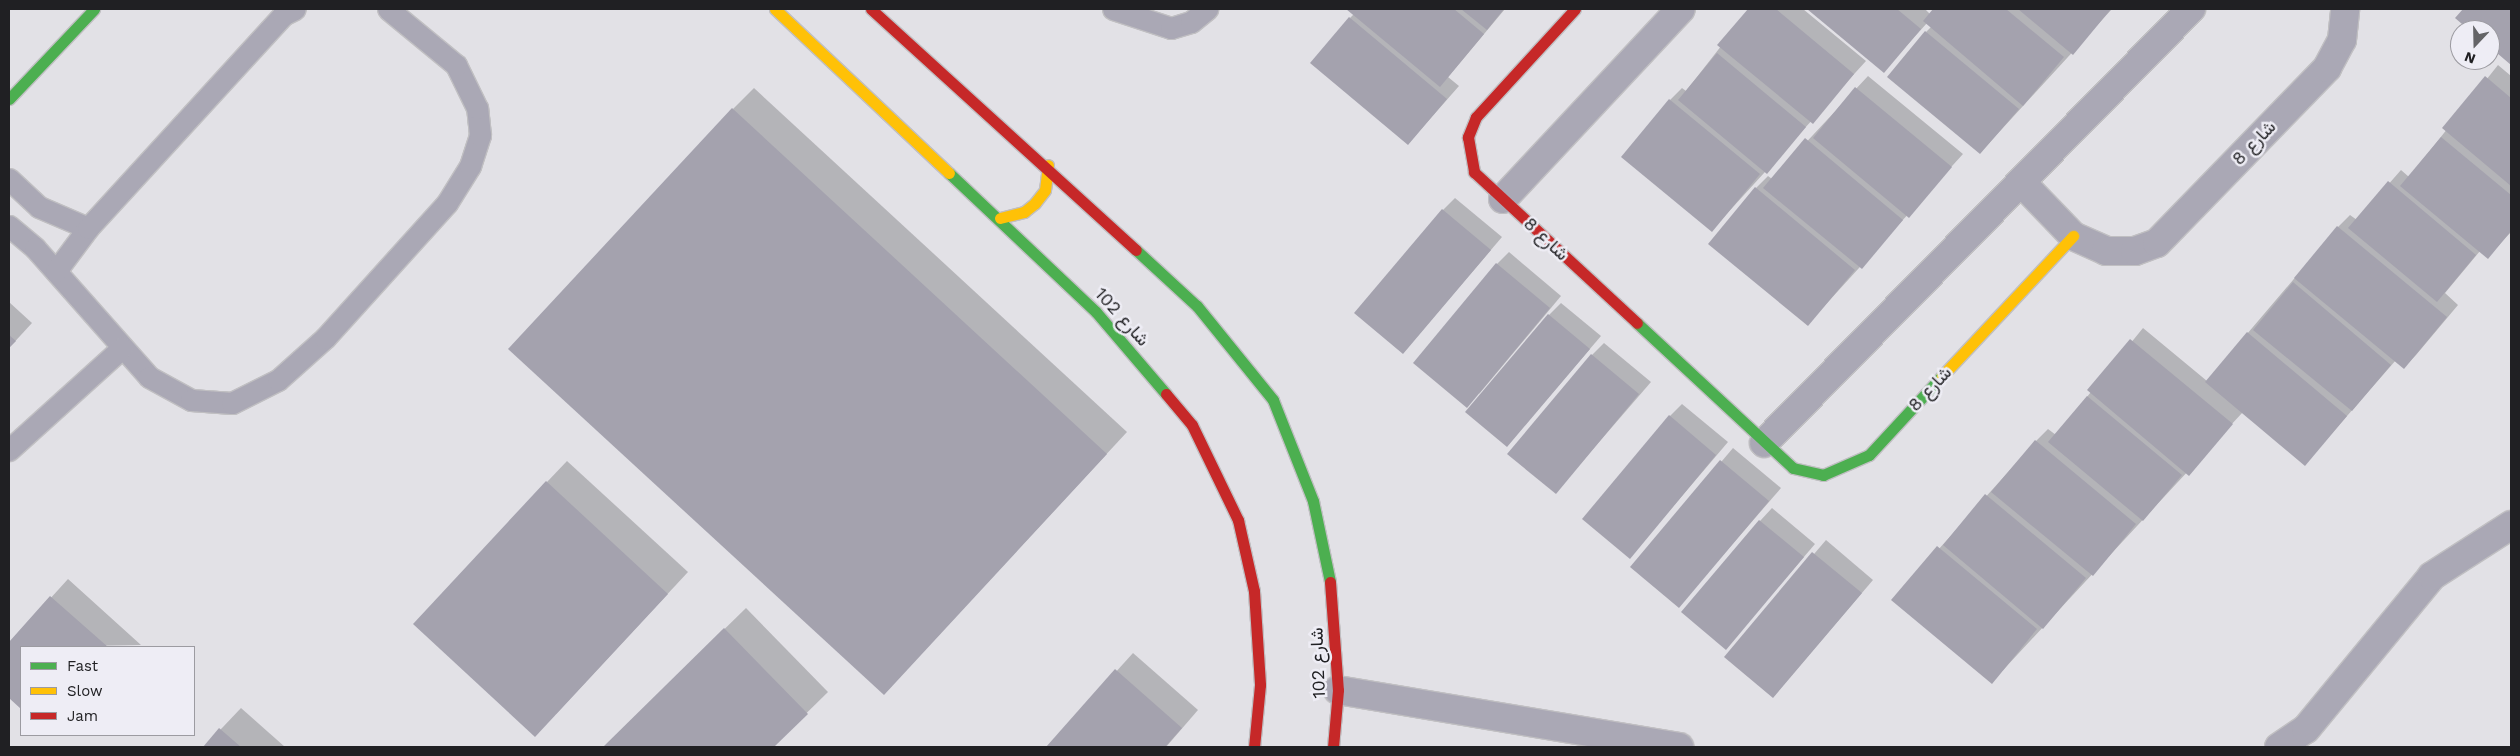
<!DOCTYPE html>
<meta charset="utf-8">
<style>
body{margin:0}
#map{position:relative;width:2520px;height:756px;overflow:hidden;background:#e2e1e6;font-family:"Work Sans",Vazirmatn,sans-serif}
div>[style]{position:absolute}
.shadow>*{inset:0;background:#0003}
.building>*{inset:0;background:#a4a2ae}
.roads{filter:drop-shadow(1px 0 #c0bfc2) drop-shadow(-1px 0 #c0bfc2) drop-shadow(0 1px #c0bfc2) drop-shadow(0 -1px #c0bfc2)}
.lane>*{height:21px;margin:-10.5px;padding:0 10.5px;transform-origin:10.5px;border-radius:10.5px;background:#aaa8b5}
.street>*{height:28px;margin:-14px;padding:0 14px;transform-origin:14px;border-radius:14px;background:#aaa8b5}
.fast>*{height:11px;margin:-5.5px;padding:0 5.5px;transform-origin:5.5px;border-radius:5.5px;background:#4caf50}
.slow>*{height:11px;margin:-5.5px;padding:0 5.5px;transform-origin:5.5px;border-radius:5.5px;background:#ffc107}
.jam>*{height:11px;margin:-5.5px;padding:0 5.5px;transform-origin:5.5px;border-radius:5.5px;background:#c62828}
span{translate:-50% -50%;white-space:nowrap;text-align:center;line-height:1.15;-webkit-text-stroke:5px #eeedf5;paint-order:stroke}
.street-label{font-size:18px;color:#202023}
.frame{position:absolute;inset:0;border:10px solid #202023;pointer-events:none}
.legend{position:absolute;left:20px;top:646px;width:175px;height:90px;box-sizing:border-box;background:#eeedf5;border:1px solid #9c9ba1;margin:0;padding:6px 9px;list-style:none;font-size:15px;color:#202023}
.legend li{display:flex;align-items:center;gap:10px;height:25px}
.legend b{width:25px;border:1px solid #9c9ba1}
.north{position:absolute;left:2450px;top:20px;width:50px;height:50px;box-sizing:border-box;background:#eeedf5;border:1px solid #9c9ba1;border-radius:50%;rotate:201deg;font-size:14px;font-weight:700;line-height:20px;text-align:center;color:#202023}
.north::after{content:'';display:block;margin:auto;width:18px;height:22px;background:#646467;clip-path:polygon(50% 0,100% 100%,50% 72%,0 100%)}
</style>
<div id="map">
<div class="shadow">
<i style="clip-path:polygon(1348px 9px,1505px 9px,1448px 77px,1459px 86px,1408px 144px,1350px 18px,1354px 14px)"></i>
<i style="clip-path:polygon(1750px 9px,1803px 9px,1866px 61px,1712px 230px,1670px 100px,1682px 88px,1686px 91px)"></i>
<i style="clip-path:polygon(1809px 9px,1925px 9px,1930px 14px,1935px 9px,2112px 9px,1980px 153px,1926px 32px,1931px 27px,1927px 23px,1884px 71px)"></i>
<i style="clip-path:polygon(2464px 9px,2511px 9px,2511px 63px,2490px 46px,2490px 30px,2471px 30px,2457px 18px)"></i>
<i style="clip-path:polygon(2498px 65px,2511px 76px,2511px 232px,2488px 257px,2480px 251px,2445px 293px,2458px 305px,2416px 355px,2404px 367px,2396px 360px,2305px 464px,2243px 412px,1992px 682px,1893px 600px,2036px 441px,2048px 429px,2056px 435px,2143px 328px,2207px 381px,2338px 227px,2350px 215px,2357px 220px,2401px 170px,2409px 177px)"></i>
<i style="clip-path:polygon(1868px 76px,1963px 154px,1807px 325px,1756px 188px,1768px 176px,1772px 179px)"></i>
<i style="clip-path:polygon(754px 88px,1127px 432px,884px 694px,733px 109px)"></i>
<i style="clip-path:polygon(1455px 198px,1502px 237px,1403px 353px,1443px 210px)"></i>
<i style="clip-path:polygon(1509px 252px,1561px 296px,1479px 394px,1497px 264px)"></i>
<i style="clip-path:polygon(9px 302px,32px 323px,9px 348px)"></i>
<i style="clip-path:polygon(1561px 303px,1601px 336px,1507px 446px,1549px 315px)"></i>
<i style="clip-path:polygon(1604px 343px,1651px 382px,1555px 493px,1592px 355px)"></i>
<i style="clip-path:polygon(1682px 404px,1728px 442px,1630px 557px,1670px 416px)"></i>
<i style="clip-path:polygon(1733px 448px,1781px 488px,1679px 606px,1632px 567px)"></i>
<i style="clip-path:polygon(567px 461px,688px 572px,556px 714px,547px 482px)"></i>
<i style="clip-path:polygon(1772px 508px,1815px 544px,1726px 648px,1760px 521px)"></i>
<i style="clip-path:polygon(1826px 540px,1873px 580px,1773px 697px,1726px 657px)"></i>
<i style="clip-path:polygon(68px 579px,141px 645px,21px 647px,21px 707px,9px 696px,9px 644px)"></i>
<i style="clip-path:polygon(746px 608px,828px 692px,772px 747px,604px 747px)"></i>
<i style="clip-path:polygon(1133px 653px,1198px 710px,1166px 747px,1048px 747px)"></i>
<i style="clip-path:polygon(241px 708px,285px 747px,204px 747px)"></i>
</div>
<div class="building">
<i style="clip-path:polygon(1346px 9px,1454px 9px,1484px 34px,1440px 87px)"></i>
<i style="clip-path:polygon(1461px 9px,1504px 9px,1487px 30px)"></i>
<i style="clip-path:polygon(1748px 9px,1776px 9px,1854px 74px,1813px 124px,1717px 45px)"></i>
<i style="clip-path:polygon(1807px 9px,1897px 9px,1921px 29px,1884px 73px)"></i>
<i style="clip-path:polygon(1933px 9px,2006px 9px,2064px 57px,2023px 106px,1923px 21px)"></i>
<i style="clip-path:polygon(2018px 9px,2111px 9px,2073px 55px)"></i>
<i style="clip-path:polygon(2463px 9px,2511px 9px,2511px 65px,2490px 47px,2490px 30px,2469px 30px,2455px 18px)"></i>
<i style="clip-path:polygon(1349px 17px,1447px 99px,1408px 145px,1310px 63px)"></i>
<i style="clip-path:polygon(1925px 31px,2019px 109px,1980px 154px,1887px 77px)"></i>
<i style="clip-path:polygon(1717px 53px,1806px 127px,1767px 174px,1678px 100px)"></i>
<i style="clip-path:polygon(2485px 76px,2511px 98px,2511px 186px,2442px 128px)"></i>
<i style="clip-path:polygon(1855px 87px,1952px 167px,1909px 218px,1813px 138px)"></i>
<i style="clip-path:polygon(1669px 99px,1760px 174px,1712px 232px,1621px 157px)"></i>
<i style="clip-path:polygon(732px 108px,1107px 454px,884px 695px,508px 349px)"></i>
<i style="clip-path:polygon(2441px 137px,2511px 195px,2511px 231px,2488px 259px,2400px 186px)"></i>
<i style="clip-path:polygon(1805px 138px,1903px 220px,1862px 269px,1763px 188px)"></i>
<i style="clip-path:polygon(2388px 181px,2476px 255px,2437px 302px,2348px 228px)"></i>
<i style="clip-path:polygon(1755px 187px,1855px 270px,1808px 326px,1708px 244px)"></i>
<i style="clip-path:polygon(1442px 209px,1491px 250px,1403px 354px,1354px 313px)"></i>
<i style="clip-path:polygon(2337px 226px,2447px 317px,2404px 369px,2294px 278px)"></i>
<i style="clip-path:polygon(1496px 263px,1550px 308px,1467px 408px,1413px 363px)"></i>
<i style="clip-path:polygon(2293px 282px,2391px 365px,2352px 411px,2253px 330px)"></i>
<i style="clip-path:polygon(1548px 314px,1590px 349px,1507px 447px,1465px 412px)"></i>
<i style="clip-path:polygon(2247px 332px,2347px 416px,2305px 466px,2205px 382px)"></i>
<i style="clip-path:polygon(9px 335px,16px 341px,9px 348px)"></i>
<i style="clip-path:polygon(2130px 339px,2233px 424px,2189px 476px,2087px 390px)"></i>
<i style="clip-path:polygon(1591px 354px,1639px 394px,1556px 494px,1507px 454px)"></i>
<i style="clip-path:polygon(2087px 396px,2182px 475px,2143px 521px,2048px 442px)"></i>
<i style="clip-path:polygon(1669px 415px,1716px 455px,1630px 559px,1582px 519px)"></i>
<i style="clip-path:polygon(2035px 440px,2136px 524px,2093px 576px,1991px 492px)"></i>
<i style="clip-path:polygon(1720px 460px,1769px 501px,1679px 608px,1630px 567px)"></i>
<i style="clip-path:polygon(546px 481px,668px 594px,535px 737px,413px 624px)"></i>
<i style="clip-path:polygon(1985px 494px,2086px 578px,2043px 629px,1943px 545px)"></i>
<i style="clip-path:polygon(1759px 520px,1804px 557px,1726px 650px,1681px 612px)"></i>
<i style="clip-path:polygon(1937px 546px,2037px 629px,1992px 684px,1891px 600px)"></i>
<i style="clip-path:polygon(1812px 552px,1862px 593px,1773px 698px,1724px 657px)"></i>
<i style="clip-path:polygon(50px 596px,108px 647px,21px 647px,21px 709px,9px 698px,9px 642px)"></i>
<i style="clip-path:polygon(724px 628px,808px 714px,774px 747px,603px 747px)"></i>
<i style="clip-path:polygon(1115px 669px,1182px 728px,1165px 747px,1046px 747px)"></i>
<i style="clip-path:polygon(219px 728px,241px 747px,203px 747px)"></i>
</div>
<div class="roads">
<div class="lane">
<i style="left:1113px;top:9px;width:61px;rotate:18.1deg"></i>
<i style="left:1171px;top:28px;width:21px;rotate:-17deg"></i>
<i style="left:1191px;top:22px;width:21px;rotate:-39deg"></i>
<i style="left:9px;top:179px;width:41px;rotate:43deg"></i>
<i style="left:39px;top:207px;width:53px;rotate:23.2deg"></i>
<i style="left:9px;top:226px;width:34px;rotate:40deg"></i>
<i style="left:35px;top:248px;width:172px;rotate:48.5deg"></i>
<i style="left:149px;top:377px;width:48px;rotate:28.7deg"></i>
<i style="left:191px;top:400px;width:41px;rotate:4.2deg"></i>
<i style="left:232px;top:403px;width:51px;rotate:-26.6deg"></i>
<i style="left:278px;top:380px;width:63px;rotate:-41.8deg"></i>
<i style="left:325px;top:338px;width:182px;rotate:-47.9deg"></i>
<i style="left:447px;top:203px;width:44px;rotate:-58.1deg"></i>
<i style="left:470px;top:166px;width:33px;rotate:-72deg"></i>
<i style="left:480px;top:135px;width:27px;rotate:-96deg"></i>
<i style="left:477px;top:108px;width:48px;rotate:-116deg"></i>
<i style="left:456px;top:65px;width:88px;rotate:-140.5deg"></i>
<i style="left:56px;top:271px;width:54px;rotate:-53.3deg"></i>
<i style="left:88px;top:228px;width:289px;rotate:-47.5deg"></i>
<i style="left:283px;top:15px;width:13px;rotate:-27deg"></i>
<i style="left:9px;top:450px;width:152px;rotate:-42.1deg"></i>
</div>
<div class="street">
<i style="left:2022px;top:183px;width:74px;rotate:46.1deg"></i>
<i style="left:2073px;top:236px;width:36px;rotate:24deg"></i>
<i style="left:2106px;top:251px;width:29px"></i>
<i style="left:2135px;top:251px;width:23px;rotate:-20deg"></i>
<i style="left:2157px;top:243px;width:244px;rotate:-45.8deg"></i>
<i style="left:2327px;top:68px;width:32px;rotate:-62deg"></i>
<i style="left:2342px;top:40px;width:31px;rotate:-84deg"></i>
<i style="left:1503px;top:199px;width:260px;rotate:-46.9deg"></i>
<i style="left:1764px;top:443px;width:609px;rotate:-45.47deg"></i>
<i style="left:1338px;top:690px;width:346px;rotate:9.5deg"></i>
<i style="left:2279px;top:747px;width:32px;rotate:-34deg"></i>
<i style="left:2306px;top:729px;width:198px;rotate:-50.5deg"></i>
<i style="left:2432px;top:576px;width:94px;rotate:-32.8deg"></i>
</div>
<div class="fast">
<i style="left:9px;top:99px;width:124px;rotate:-46.6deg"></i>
<i style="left:949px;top:173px;width:202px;rotate:43.4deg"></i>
<i style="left:1096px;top:312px;width:108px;rotate:49.5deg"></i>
<i style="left:1136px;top:250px;width:83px;rotate:42.6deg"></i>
<i style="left:1197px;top:306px;width:121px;rotate:51deg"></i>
<i style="left:1273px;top:400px;width:109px;rotate:68.4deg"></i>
<i style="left:1313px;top:501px;width:83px;rotate:78.1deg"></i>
<i style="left:1637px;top:323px;width:213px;rotate:42.9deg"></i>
<i style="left:1793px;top:468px;width:31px;rotate:13deg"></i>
<i style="left:1823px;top:475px;width:50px;rotate:-23.5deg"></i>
<i style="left:1869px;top:455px;width:108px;rotate:-47.3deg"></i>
</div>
<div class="slow">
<i style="left:775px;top:9px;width:239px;rotate:43.3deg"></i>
<i style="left:1000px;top:218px;width:25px;rotate:-14deg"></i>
<i style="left:1024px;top:212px;width:14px;rotate:-39deg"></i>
<i style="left:1035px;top:203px;width:16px;rotate:-52deg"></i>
<i style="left:1045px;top:190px;width:25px;rotate:-83deg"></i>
<i style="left:1942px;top:376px;width:192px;rotate:-46.9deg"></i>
</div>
<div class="jam">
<i style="left:871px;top:9px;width:358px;rotate:42.3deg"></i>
<i style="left:1575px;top:9px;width:147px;rotate:132.5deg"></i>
<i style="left:1476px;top:117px;width:22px;rotate:112deg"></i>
<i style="left:1468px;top:137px;width:36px;rotate:80deg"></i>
<i style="left:1474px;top:172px;width:222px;rotate:42.8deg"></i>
<i style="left:1166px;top:394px;width:40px;rotate:50deg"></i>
<i style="left:1192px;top:425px;width:106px;rotate:64.2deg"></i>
<i style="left:1238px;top:520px;width:73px;rotate:77.3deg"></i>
<i style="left:1254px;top:591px;width:94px;rotate:86.3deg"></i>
<i style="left:1260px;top:685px;width:62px;rotate:95.5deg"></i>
<i style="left:1330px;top:582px;width:108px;rotate:85.8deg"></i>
<i style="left:1338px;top:690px;width:57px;rotate:95deg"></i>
</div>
</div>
<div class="street-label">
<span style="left:2254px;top:143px;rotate:-46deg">شارع 8</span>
<span style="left:1546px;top:239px;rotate:43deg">شارع 8</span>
<span style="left:1122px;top:317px;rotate:48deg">شارع 102</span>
<span style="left:1930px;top:389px;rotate:-47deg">شارع 8</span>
<span style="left:1318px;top:663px;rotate:-92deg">شارع 102</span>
</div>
<div class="frame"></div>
<ul class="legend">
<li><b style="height:6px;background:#4caf50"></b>Fast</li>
<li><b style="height:6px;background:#ffc107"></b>Slow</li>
<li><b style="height:6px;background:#c62828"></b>Jam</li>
</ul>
<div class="north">N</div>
</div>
